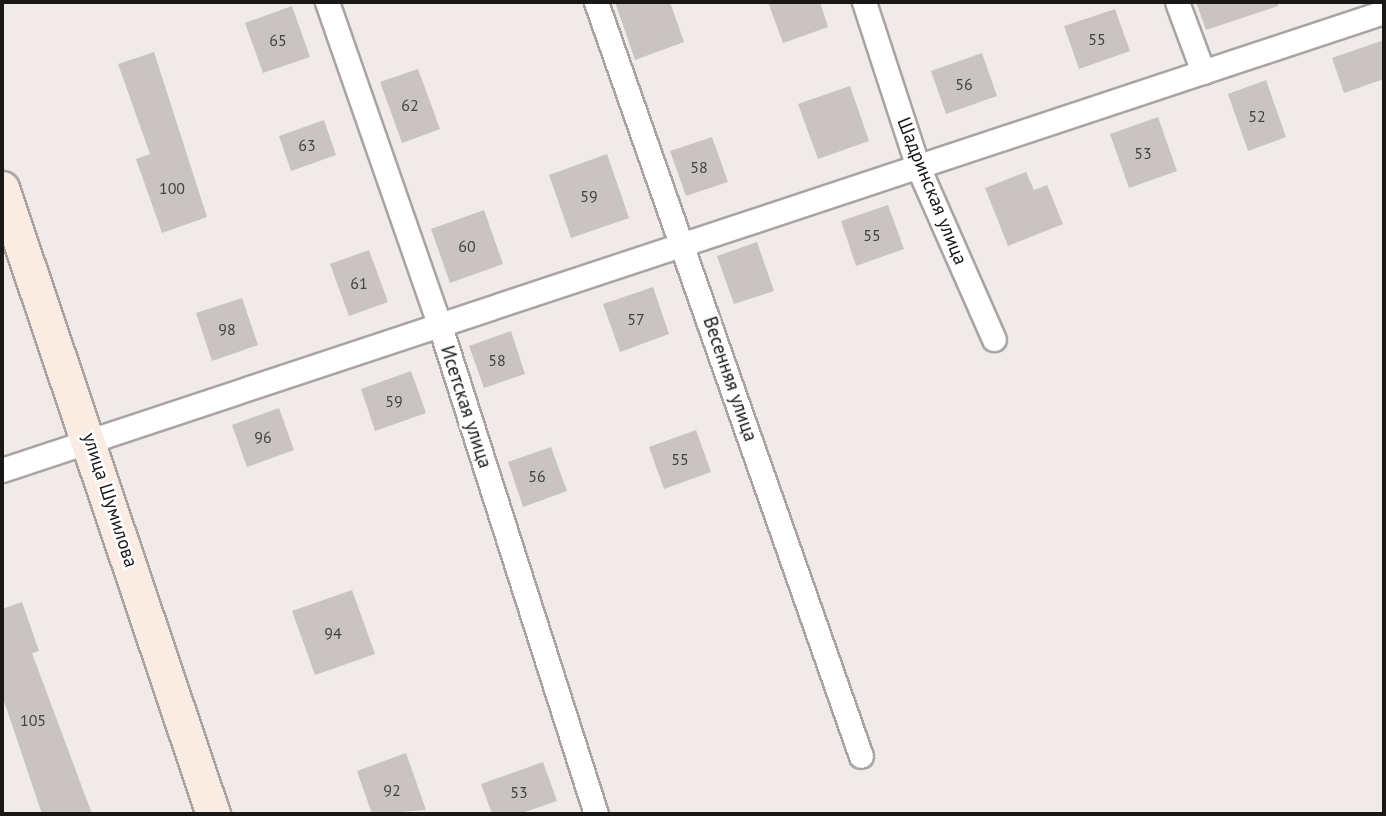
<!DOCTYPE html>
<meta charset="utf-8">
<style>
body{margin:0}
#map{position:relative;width:1386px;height:816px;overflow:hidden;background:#f0ebe8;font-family:"PT Sans",sans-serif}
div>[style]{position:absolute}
.building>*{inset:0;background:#c9c4c1}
.roads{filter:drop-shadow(2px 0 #a9a4a1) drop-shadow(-2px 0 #a9a4a1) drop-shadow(0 2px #a9a4a1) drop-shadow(0 -2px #a9a4a1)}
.street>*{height:23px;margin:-11.5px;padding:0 11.5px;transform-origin:11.5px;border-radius:11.5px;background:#fff}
.secondary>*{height:33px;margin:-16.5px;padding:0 16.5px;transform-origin:16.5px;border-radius:16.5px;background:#fbece3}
span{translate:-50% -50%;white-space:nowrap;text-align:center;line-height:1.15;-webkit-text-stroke:5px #fff;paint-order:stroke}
.number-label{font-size:16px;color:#454342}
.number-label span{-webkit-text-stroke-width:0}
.street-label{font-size:19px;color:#191817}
.frame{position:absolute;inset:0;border:4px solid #191817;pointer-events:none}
</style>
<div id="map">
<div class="building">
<i style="clip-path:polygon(615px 2px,670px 2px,684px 42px,635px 60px)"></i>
<i style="clip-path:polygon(768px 2px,820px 2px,828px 27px,783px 43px)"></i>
<i style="clip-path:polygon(1196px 2px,1278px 2px,1278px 6px,1206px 30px)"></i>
<i style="clip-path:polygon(292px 6px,310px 57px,263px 73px,245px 23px)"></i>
<i style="clip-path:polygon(1115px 9px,1130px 51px,1079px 69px,1064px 26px)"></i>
<i style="clip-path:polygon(1384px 40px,1384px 79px,1344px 93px,1332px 58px)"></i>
<i style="clip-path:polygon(154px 52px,207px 217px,162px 233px,136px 159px,150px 154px,118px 64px)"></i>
<i style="clip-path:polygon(982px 53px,997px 96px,946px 114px,931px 71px)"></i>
<i style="clip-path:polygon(418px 69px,440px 129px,402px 143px,380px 82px)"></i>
<i style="clip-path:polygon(1266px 80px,1286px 137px,1248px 151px,1228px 94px)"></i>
<i style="clip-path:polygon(850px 86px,869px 141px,818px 159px,798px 104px)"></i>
<i style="clip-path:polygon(1158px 117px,1177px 171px,1129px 188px,1110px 134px)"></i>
<i style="clip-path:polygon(324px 120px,336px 155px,291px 171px,279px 136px)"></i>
<i style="clip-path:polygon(712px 137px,728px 182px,686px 196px,670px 151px)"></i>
<i style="clip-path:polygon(607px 154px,629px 218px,571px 238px,549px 175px)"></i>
<i style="clip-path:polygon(1026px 172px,1034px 190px,1047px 185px,1063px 224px,1008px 246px,985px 188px)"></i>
<i style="clip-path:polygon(888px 205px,904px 249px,856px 266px,841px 221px)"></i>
<i style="clip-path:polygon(484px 210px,503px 264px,450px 283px,431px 229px)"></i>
<i style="clip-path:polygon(757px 242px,774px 291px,734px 304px,717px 256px)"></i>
<i style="clip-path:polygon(369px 250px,388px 302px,349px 316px,330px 264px)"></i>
<i style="clip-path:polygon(653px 287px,669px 334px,620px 352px,603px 304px)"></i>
<i style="clip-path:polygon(242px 298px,258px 345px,212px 361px,196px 313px)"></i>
<i style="clip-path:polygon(511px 331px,525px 374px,484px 388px,469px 346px)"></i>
<i style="clip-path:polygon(411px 371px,426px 413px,375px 431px,361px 389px)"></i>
<i style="clip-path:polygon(279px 408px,294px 450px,247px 467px,232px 425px)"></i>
<i style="clip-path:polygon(696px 430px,711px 472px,664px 489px,649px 447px)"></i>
<i style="clip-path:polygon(551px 447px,567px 491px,523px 507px,508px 462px)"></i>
<i style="clip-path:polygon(352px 590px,375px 654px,315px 675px,292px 611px)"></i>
<i style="clip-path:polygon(22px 602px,39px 651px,32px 653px,92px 814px,42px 814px,2px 695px,2px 609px)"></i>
<i style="clip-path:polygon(406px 753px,426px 810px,372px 814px,357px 771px)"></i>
<i style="clip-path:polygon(543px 762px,557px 801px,519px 814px,492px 814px,481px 784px)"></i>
</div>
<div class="roads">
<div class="street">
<i style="left:327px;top:2px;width:343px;rotate:70.8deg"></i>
<i style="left:440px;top:326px;width:512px;rotate:72.27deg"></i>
<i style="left:596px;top:2px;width:799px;rotate:70.64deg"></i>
<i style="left:864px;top:2px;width:174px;rotate:71.9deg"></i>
<i style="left:918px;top:167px;width:188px;rotate:66.2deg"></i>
<i style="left:1177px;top:2px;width:75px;rotate:69.6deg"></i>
<i style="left:2px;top:470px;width:1456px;rotate:-18.34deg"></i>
</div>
<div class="secondary">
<i style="left:2px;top:188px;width:661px;rotate:71.37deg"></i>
</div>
</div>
<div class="number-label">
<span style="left:1097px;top:39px">55</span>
<span style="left:278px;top:40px">65</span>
<span style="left:964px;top:84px">56</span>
<span style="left:410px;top:105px">62</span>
<span style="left:1257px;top:116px">52</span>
<span style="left:307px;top:145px">63</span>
<span style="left:1143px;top:153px">53</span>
<span style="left:699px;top:167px">58</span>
<span style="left:172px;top:188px">100</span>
<span style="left:589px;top:196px">59</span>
<span style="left:872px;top:235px">55</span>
<span style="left:467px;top:246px">60</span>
<span style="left:359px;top:283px">61</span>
<span style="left:636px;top:319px">57</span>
<span style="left:227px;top:329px">98</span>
<span style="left:497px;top:360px">58</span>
<span style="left:394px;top:401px">59</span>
<span style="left:263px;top:437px">96</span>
<span style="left:680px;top:459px">55</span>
<span style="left:537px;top:476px">56</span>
<span style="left:333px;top:633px">94</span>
<span style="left:33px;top:720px">105</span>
<span style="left:392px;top:790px">92</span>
<span style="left:519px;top:792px">53</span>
</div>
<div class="street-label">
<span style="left:932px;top:191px;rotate:68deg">Шадринская улица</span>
<span style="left:730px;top:379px;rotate:71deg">Весенняя улица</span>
<span style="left:466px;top:407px;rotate:72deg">Исетская улица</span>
<span style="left:110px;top:500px;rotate:72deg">улица Шумилова</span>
</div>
<div class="frame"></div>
</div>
